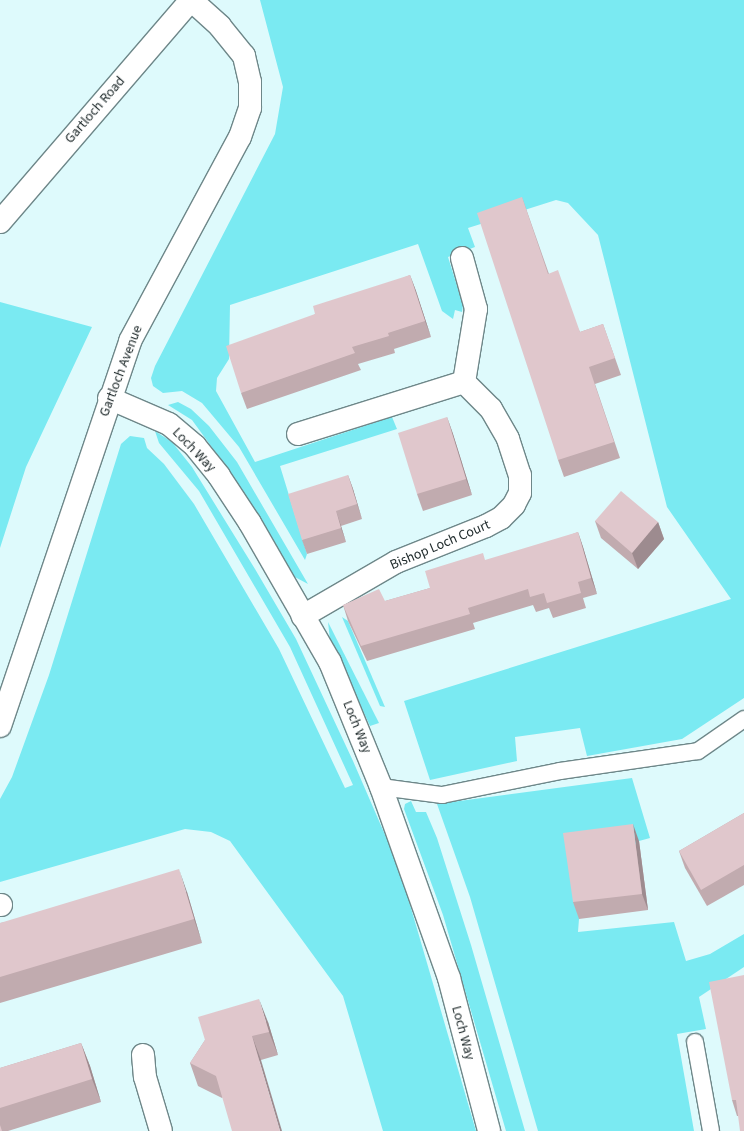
<!DOCTYPE html>
<style>
body{margin:0}
#map{position:relative;width:744px;height:1131px;overflow:hidden;background:#defafc;font-family:"Source Sans 3",sans-serif}
div>[style]{position:absolute}
.green>*{inset:0;background:#7aeaf2}
.roads{filter:drop-shadow(1px 0 #6e8789) drop-shadow(-1px 0 #6e8789) drop-shadow(0 1px #6e8789) drop-shadow(0 -1px #6e8789)}
.lane>*{height:16px;margin:-8px;padding:0 8px;transform-origin:8px;border-radius:8px;background:#fff}
.street>*{height:22px;margin:-11px;padding:0 11px;transform-origin:11px;border-radius:11px;background:#fff}
.secondary>*{height:22px;margin:-11px;padding:0 11px;transform-origin:11px;border-radius:11px;background:#fff}
.wall>*{inset:0;background:#c1abaf}
.shaded-wall>*{inset:0;background:#9d8b8f}
.building>*{inset:0;background:#e0c7cc}
span{translate:-50% -50%;white-space:nowrap;text-align:center;line-height:1.15;-webkit-text-stroke:3px #fff;paint-order:stroke}
.street-label{font-size:14px;color:#222d2e}
</style>
<div id="map">
<div class="green">
<i style="clip-path:polygon(260px 0,744px 0,744px 698px,682px 739px,587px 756px,580px 728px,515px 737px,517px 761px,430px 780px,404px 701px,731px 599px,667px 507px,598px 235px,568px 203px,556px 200px,468px 228px,475px 247px,448px 257px,463px 305px,462px 312px,455px 310px,453px 319px,442px 311px,418px 244px,230px 305px,229px 359px,217px 378px,216px 391px,255px 462px,392px 417px,397px 429px,280px 466px,307px 554px,305px 560px,239px 447px,202px 403px,182px 391px,163px 393px,153px 386px,151px 378px,155px 366px,275px 134px,283px 87px)"></i>
<i style="clip-path:polygon(0 302px,92px 327px,26px 467px,0 548px)"></i>
<i style="clip-path:polygon(178px 402px,191px 409px,209px 426px,237px 462px,308px 584px,293px 576px,235px 479px,192px 420px,168px 405px)"></i>
<i style="clip-path:polygon(155px 431px,172px 442px,192px 467px,255px 569px,296px 639px,353px 761px,399px 867px,476px 1131px,383px 1131px,343px 996px,230px 841px,211px 832px,185px 829px,0 882px,0 799px,12px 777px,49px 675px,121px 444px,130px 436px,144px 438px,147px 448px,164px 464px,194px 504px,279px 649px,345px 788px,353px 785px,290px 647px,199px 491px,159px 443px)"></i>
<i style="clip-path:polygon(342px 617px,348px 621px,385px 707px,380px 706px)"></i>
<i style="clip-path:polygon(328px 622px,379px 723px,370px 726px,330px 640px)"></i>
<i style="clip-path:polygon(632px 778px,650px 838px,639px 841px,579px 919px,578px 932px,674px 922px,686px 961px,710px 954px,744px 934px,744px 967px,699px 997px,706px 1029px,677px 1034px,694px 1131px,538px 1131px,470px 897px,437px 804px)"></i>
<i style="clip-path:polygon(411px 801px,416px 812px,426px 812px,437px 838px,471px 945px,525px 1131px,506px 1131px,443px 915px,404px 809px,405px 804px)"></i>
</div>
<div class="roads">
<div class="lane">
<i style="left:381px;top:787px;width:62px;rotate:7.5deg"></i>
<i style="left:442px;top:795px;width:120px;rotate:-11.5deg"></i>
<i style="left:560px;top:771px;width:139px;rotate:-8.2deg"></i>
<i style="left:698px;top:751px;width:56px;rotate:-34.8deg"></i>
<i style="left:695px;top:1042px;width:90px;rotate:79.8deg"></i>
</div>
<div class="street">
<i style="left:462px;top:258px;width:53px;rotate:74.6deg"></i>
<i style="left:476px;top:309px;width:74px;rotate:99.3deg"></i>
<i style="left:109px;top:398px;width:65px;rotate:23.4deg"></i>
<i style="left:169px;top:424px;width:34px;rotate:40deg"></i>
<i style="left:195px;top:446px;width:38px;rotate:51deg"></i>
<i style="left:219px;top:476px;width:56px;rotate:56.6deg"></i>
<i style="left:250px;top:523px;width:160px;rotate:60.1deg"></i>
<i style="left:330px;top:662px;width:135px;rotate:67.8deg"></i>
<i style="left:381px;top:787px;width:203px;rotate:70.4deg"></i>
<i style="left:449px;top:978px;width:158px;rotate:75.3deg"></i>
<i style="left:298px;top:434px;width:174px;rotate:-17.4deg"></i>
<i style="left:464px;top:382px;width:38px;rotate:45deg"></i>
<i style="left:491px;top:409px;width:34px;rotate:60deg"></i>
<i style="left:508px;top:439px;width:38px;rotate:72deg"></i>
<i style="left:520px;top:475px;width:18px;rotate:90deg"></i>
<i style="left:520px;top:493px;width:13px;rotate:117deg"></i>
<i style="left:514px;top:505px;width:18px;rotate:135deg"></i>
<i style="left:501px;top:518px;width:17px;rotate:152deg"></i>
<i style="left:486px;top:526px;width:97px;rotate:158.2deg"></i>
<i style="left:396px;top:562px;width:108px;rotate:149.9deg"></i>
<i style="left:0;top:726px;width:406px;rotate:-71.3deg"></i>
<i style="left:130px;top:341px;width:232px;rotate:-61.7deg"></i>
<i style="left:240px;top:137px;width:31px;rotate:-71deg"></i>
<i style="left:250px;top:108px;width:26px;rotate:-90deg"></i>
<i style="left:250px;top:82px;width:27px;rotate:-103deg"></i>
<i style="left:244px;top:56px;width:38px;rotate:-129deg"></i>
<i style="left:220px;top:26px;width:39px;rotate:-138deg"></i>
<i style="left:0;top:905px;width:1px"></i>
<i style="left:143px;top:1055px;width:22px;rotate:85deg"></i>
<i style="left:145px;top:1077px;width:56px;rotate:73.5deg"></i>
</div>
<div class="secondary">
<i style="left:0;top:222px;width:293px;rotate:-49.3deg"></i>
</div>
</div>
<div class="wall">
<i style="clip-path:polygon(522px 197px,549px 274px,580px 332px,603px 324px,621px 375px,595px 384px,620px 458px,564px 477px,558px 460px)"></i>
<i style="clip-path:polygon(410px 275px,416px 291px,431px 337px,394px 349px,395px 353px,358px 364px,361px 370px,247px 409px,241px 393px,315px 314px)"></i>
<i style="clip-path:polygon(447px 417px,453px 434px,472px 495px,423px 511px,417px 494px)"></i>
<i style="clip-path:polygon(348px 475px,353px 489px,362px 519px,341px 526px,346px 542px,307px 554px,302px 540px)"></i>
<i style="clip-path:polygon(595px 521px,658px 522px,664px 539px,638px 569px,601px 538px)"></i>
<i style="clip-path:polygon(578px 532px,583px 547px,597px 594px,583px 598px,586px 608px,553px 618px,549px 608px,536px 612px,533px 605px,473px 623px,475px 629px,367px 661px,348px 621px,343px 605px,385px 601px,430px 588px)"></i>
<i style="clip-path:polygon(744px 813px,744px 885px,707px 906px,685px 868px,679px 851px)"></i>
<i style="clip-path:polygon(639px 841px,648px 910px,579px 919px,573px 902px)"></i>
<i style="clip-path:polygon(187px 892px,202px 943px,0 1003px,0 923px)"></i>
<i style="clip-path:polygon(744px 975px,738px 1116px,737px 1116px,732px 1100px)"></i>
<i style="clip-path:polygon(268px 1022px,278px 1055px,261px 1060px,222px 1098px,198px 1086px,190px 1063px,205px 1040px)"></i>
<i style="clip-path:polygon(81px 1043px,90px 1066px,101px 1102px,8px 1131px,0 1131px,0 1068px)"></i>
</div>
<div class="shaded-wall">
<i style="clip-path:polygon(410px 275px,416px 291px,431px 337px,425px 321px)"></i>
<i style="clip-path:polygon(447px 417px,453px 434px,472px 495px,466px 479px)"></i>
<i style="clip-path:polygon(348px 475px,353px 489px,362px 519px,357px 504px)"></i>
<i style="clip-path:polygon(336px 511px,341px 526px,346px 542px,341px 528px)"></i>
<i style="clip-path:polygon(658px 522px,664px 539px,638px 569px,632px 553px)"></i>
<i style="clip-path:polygon(578px 532px,583px 547px,597px 594px,591px 578px)"></i>
<i style="clip-path:polygon(633px 824px,639px 841px,648px 910px,642px 894px)"></i>
<i style="clip-path:polygon(179px 869px,187px 892px,202px 943px,194px 919px)"></i>
<i style="clip-path:polygon(259px 999px,268px 1022px,278px 1055px,269px 1032px)"></i>
<i style="clip-path:polygon(252px 1036px,261px 1060px,282px 1131px,280px 1131px)"></i>
<i style="clip-path:polygon(81px 1043px,90px 1066px,101px 1102px,92px 1079px)"></i>
</div>
<div class="building">
<i style="clip-path:polygon(522px 197px,548px 274px,558px 270px,580px 332px,603px 324px,615px 358px,589px 367px,614px 442px,558px 460px,477px 213px)"></i>
<i style="clip-path:polygon(410px 275px,425px 321px,388px 333px,389px 336px,352px 347px,355px 353px,241px 393px,226px 346px,315px 314px,313px 306px)"></i>
<i style="clip-path:polygon(447px 417px,466px 479px,417px 494px,398px 433px)"></i>
<i style="clip-path:polygon(348px 475px,357px 504px,336px 511px,341px 528px,302px 540px,288px 494px)"></i>
<i style="clip-path:polygon(621px 491px,658px 522px,632px 553px,595px 521px)"></i>
<i style="clip-path:polygon(578px 532px,591px 578px,578px 582px,581px 593px,547px 603px,544px 593px,530px 597px,528px 589px,468px 608px,470px 614px,361px 646px,343px 605px,379px 589px,385px 601px,430px 588px,425px 571px,483px 553px,485px 560px)"></i>
<i style="clip-path:polygon(744px 813px,744px 865px,701px 890px,679px 851px)"></i>
<i style="clip-path:polygon(633px 824px,642px 894px,573px 902px,563px 833px)"></i>
<i style="clip-path:polygon(179px 869px,194px 919px,0 977px,0 923px)"></i>
<i style="clip-path:polygon(744px 975px,744px 1131px,740px 1131px,736px 1100px,732px 1100px,709px 982px)"></i>
<i style="clip-path:polygon(259px 999px,269px 1032px,252px 1036px,280px 1131px,232px 1131px,216px 1076px,190px 1063px,205px 1040px,198px 1017px)"></i>
<i style="clip-path:polygon(81px 1043px,92px 1079px,0 1108px,0 1068px)"></i>
<i style="clip-path:polygon(0 1125px,2px 1131px,0 1131px)"></i>
</div>
<div class="street-label">
<span style="left:95px;top:110px;rotate:-49deg">Gartloch Road</span>
<span style="left:121px;top:371px;rotate:-69deg">Gartloch Avenue</span>
<span style="left:194px;top:450px;rotate:46deg">Loch Way</span>
<span style="left:440px;top:545px;rotate:-23deg">Bishop Loch Court</span>
<span style="left:357px;top:727px;rotate:68deg">Loch Way</span>
<span style="left:463px;top:1033px;rotate:75deg">Loch Way</span>
</div>
</div>
